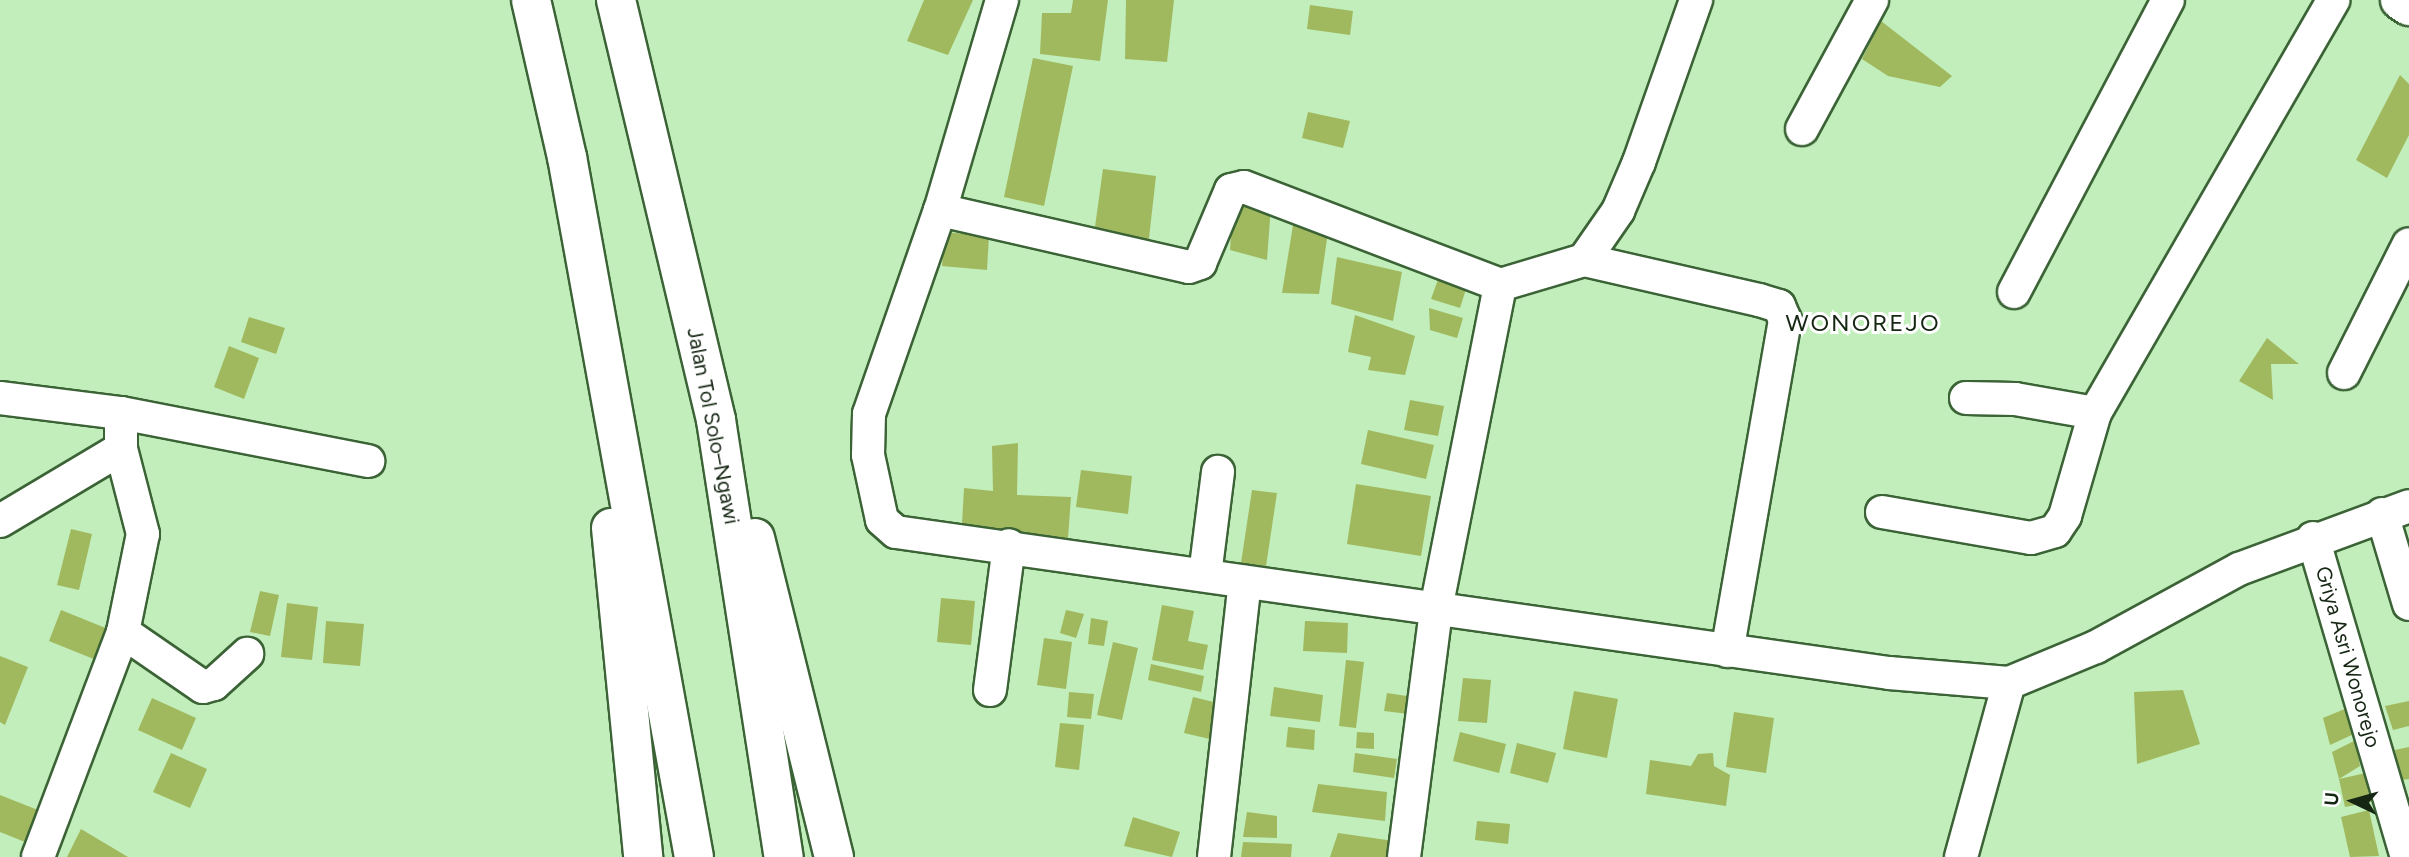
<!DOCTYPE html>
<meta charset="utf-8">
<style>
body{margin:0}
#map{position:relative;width:2409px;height:857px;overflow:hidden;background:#c1eebb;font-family:Figtree,sans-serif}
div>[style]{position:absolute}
.building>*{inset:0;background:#a1b95e}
.roads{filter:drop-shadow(2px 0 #3b6336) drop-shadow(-2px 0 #3b6336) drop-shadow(0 2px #3b6336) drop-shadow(0 -2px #3b6336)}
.street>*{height:32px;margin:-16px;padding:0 16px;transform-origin:16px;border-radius:16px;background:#fff}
.secondary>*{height:38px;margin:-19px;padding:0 19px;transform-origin:19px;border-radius:19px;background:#fff}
.highway>*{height:38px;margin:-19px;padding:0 19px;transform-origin:19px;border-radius:19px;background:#fff}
span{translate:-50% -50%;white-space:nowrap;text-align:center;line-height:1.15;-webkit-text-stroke:6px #fff;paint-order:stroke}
.street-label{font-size:21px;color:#152613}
.quarter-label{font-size:24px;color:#152613;letter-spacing:2px}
.north{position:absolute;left:2318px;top:766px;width:70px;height:70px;-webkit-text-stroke:5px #fff;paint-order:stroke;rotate:275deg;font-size:19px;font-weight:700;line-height:28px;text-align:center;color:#152613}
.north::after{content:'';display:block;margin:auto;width:24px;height:32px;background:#152613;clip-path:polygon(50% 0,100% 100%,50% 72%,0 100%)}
</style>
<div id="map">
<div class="building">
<i style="clip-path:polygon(924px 0,973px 0,948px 55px,907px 41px)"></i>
<i style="clip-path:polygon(1073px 0,1108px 0,1100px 61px,1040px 54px,1042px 13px,1071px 13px)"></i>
<i style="clip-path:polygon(1126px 0,1174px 0,1167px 62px,1125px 59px)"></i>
<i style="clip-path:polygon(1310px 5px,1353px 11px,1350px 35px,1307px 29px)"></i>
<i style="clip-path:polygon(1881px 21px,1952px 76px,1940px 87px,1888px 76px,1862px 59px)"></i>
<i style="clip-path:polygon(1033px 58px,1073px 66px,1044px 206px,1004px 197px)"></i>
<i style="clip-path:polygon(2400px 75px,2409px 84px,2409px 135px,2387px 178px,2356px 160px)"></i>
<i style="clip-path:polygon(1308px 112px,1350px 121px,1343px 148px,1302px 138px)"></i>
<i style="clip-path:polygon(1103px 169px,1156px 176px,1148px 247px,1094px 234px)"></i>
<i style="clip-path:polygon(1233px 201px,1271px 206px,1267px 260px,1230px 250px)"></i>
<i style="clip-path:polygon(1294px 219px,1329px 225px,1319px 294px,1282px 293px)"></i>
<i style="clip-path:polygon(945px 232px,989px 236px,987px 270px,942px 266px)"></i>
<i style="clip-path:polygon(1337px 257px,1402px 272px,1393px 321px,1331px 304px)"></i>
<i style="clip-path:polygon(1440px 274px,1468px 283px,1460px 308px,1431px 299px)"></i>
<i style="clip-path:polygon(1429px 308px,1463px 318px,1457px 338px,1430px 330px)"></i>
<i style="clip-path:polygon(1355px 315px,1415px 336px,1405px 375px,1368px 370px,1371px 357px,1348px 352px)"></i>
<i style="clip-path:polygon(249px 317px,285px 328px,276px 354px,241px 342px)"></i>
<i style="clip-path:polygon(2267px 338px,2299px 364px,2271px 364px,2273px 400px,2239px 381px)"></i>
<i style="clip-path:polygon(229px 346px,259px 358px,244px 399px,214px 387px)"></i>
<i style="clip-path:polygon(1410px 400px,1444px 406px,1438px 436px,1404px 430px)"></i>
<i style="clip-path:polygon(1368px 430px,1434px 445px,1426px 479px,1361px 464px)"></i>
<i style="clip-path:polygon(1018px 443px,1017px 495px,1071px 497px,1068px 538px,962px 524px,964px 488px,993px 491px,992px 446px)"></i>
<i style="clip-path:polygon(1081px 470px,1132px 476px,1128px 514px,1076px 507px)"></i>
<i style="clip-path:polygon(1356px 484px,1431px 496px,1421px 556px,1347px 544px)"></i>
<i style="clip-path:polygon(1252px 490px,1277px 493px,1266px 566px,1241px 563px)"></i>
<i style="clip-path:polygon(71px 529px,92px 534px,79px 590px,57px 585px)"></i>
<i style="clip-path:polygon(260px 591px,279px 595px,270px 636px,250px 632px)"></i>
<i style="clip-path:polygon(941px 598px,975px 601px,971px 645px,937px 642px)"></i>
<i style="clip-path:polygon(287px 603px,318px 607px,312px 660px,281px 657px)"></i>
<i style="clip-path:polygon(1162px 605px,1194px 611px,1188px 641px,1208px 645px,1203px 670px,1152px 660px)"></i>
<i style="clip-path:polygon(61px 610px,113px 631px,101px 662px,49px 641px)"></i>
<i style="clip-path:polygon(1066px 610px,1084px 614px,1076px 638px,1060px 633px)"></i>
<i style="clip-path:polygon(1091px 618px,1108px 621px,1104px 646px,1088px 644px)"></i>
<i style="clip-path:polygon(326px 621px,364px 624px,360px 666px,323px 663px)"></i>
<i style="clip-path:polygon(1305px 621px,1348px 623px,1347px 653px,1303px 651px)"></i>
<i style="clip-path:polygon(1044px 638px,1072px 642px,1066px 689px,1037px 685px)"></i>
<i style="clip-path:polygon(1113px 642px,1138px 648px,1122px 720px,1097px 715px)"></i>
<i style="clip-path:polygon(0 656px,28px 667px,5px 725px,0 722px)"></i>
<i style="clip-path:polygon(1346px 660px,1364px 662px,1356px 728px,1339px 726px)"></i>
<i style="clip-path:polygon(1151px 664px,1204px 676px,1201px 692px,1148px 680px)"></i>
<i style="clip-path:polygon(1463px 678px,1491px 680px,1487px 723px,1458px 721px)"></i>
<i style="clip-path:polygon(1274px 687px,1323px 695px,1320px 722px,1270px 716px)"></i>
<i style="clip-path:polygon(2183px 690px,2200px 744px,2137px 764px,2134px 692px)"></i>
<i style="clip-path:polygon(1574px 691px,1618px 699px,1607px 758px,1563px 749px)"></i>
<i style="clip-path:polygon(1069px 692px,1094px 694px,1091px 719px,1067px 717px)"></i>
<i style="clip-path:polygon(1387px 693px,1420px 698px,1417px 715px,1384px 711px)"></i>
<i style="clip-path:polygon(1193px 697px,1222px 704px,1214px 740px,1184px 733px)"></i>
<i style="clip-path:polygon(152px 698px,196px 718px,182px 750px,138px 730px)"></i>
<i style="clip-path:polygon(2409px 701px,2409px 726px,2393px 730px,2385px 706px)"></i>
<i style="clip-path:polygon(2347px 708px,2354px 734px,2330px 745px,2323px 718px)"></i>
<i style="clip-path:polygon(1734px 712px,1774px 718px,1766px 773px,1726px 767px)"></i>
<i style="clip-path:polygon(1060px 723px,1084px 725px,1079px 770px,1055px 767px)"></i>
<i style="clip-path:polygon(1288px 727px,1315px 730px,1314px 750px,1286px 747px)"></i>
<i style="clip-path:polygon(1357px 732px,1374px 733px,1374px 749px,1356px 748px)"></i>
<i style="clip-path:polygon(1460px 732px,1506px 744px,1499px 773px,1453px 761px)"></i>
<i style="clip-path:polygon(2356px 740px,2360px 766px,2339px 779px,2332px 752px)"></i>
<i style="clip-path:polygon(1517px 743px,1556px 753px,1548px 783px,1510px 773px)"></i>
<i style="clip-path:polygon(2409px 747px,2409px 779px,2401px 780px,2395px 750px)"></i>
<i style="clip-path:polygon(171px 753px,207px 769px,190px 808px,153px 792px)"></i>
<i style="clip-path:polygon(1355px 753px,1397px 759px,1394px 778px,1353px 772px)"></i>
<i style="clip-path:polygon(1713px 753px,1714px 766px,1730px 775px,1726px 806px,1646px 794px,1650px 760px,1691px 766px,1698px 754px)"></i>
<i style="clip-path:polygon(2366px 773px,2371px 802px,2345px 807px,2339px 779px)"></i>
<i style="clip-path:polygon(1318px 784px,1387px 792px,1385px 821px,1312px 812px)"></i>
<i style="clip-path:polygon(0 795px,43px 812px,30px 844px,0 832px)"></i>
<i style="clip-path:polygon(2369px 810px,2379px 856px,2350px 857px,2341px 817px)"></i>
<i style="clip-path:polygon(1247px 812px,1277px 816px,1277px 838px,1243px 837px)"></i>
<i style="clip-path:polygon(1133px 817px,1180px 832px,1172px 857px,1124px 846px)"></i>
<i style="clip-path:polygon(1477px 821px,1510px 824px,1508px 844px,1475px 840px)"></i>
<i style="clip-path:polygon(81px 829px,128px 857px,67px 857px)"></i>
<i style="clip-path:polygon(1338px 833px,1394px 841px,1392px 857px,1330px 857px)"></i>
<i style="clip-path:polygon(1243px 842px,1292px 844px,1291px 857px,1241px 857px)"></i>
</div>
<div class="roads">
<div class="street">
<i style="left:1002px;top:0;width:219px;rotate:106.4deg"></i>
<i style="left:940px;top:210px;width:216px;rotate:109.2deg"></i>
<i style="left:869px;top:414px;width:41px;rotate:91.4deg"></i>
<i style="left:868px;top:455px;width:66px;rotate:77.8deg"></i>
<i style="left:882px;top:520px;width:18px;rotate:41deg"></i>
<i style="left:896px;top:532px;width:1003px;rotate:8.08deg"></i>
<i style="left:1889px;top:673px;width:120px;rotate:4.8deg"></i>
<i style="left:2009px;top:683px;width:94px;rotate:-22.5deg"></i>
<i style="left:2096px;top:647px;width:163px;rotate:-28.6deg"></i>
<i style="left:2239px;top:569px;width:181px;rotate:-20.3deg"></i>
<i style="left:1802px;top:129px;width:147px;rotate:-61.5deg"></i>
<i style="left:940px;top:210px;width:255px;rotate:12.9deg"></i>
<i style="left:1189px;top:267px;width:12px;rotate:-20deg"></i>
<i style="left:1200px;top:263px;width:79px;rotate:-67deg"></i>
<i style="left:1231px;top:190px;width:13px;rotate:-13deg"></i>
<i style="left:1244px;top:187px;width:274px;rotate:20.9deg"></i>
<i style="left:1584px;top:260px;width:180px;rotate:12.9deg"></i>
<i style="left:1759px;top:300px;width:21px;rotate:17deg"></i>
<i style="left:1779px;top:306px;width:15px;rotate:67deg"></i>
<i style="left:1785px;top:320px;width:336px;rotate:99.9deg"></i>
<i style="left:2014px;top:292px;width:330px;rotate:-62.2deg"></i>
<i style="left:2344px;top:373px;width:144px;rotate:-63.3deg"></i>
<i style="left:0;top:398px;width:122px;rotate:7.1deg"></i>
<i style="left:121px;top:413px;width:252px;rotate:11deg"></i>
<i style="left:2095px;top:413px;width:477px;rotate:-60deg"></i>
<i style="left:1882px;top:512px;width:151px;rotate:9.9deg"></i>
<i style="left:2031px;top:538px;width:25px;rotate:-16deg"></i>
<i style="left:2055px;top:531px;width:18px;rotate:-56deg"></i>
<i style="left:2065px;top:516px;width:107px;rotate:-73.8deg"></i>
<i style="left:2095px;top:413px;width:81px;rotate:-170.1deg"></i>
<i style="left:2015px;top:399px;width:49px;rotate:-178.8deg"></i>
<i style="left:2382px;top:514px;width:94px;rotate:73.3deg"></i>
<i style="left:0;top:521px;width:141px;rotate:-30.8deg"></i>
<i style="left:2313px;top:538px;width:333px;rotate:73.6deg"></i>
<i style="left:1205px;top:575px;width:104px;rotate:-82.8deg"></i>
<i style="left:123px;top:632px;width:97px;rotate:34.5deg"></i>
<i style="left:203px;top:687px;width:11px;rotate:-15deg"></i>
<i style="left:214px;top:684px;width:45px;rotate:-42.3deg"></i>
<i style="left:990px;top:690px;width:146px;rotate:-82.5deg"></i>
<i style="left:38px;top:857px;width:241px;rotate:-69.3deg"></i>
<i style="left:123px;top:632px;width:100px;rotate:-78.5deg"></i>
<i style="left:143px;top:534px;width:88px;rotate:-104.5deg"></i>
<i style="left:121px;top:449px;width:36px;rotate:-90deg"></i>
<i style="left:1214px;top:857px;width:277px;rotate:-83.6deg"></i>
<i style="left:1404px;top:857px;width:250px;rotate:-82.6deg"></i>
<i style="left:1436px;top:609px;width:330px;rotate:-78.8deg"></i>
<i style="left:1500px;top:285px;width:88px;rotate:-16.6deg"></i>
<i style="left:1584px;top:260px;width:60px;rotate:-55.2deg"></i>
<i style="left:1618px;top:211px;width:53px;rotate:-66.8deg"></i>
<i style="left:1639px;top:162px;width:172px;rotate:-70.6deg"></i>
<i style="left:1961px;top:857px;width:180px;rotate:-74.6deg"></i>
</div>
<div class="secondary">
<i style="left:2400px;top:0;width:11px;rotate:34deg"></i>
</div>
<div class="highway">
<i style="left:531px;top:0;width:161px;rotate:77.1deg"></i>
<i style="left:567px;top:157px;width:711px;rotate:79.72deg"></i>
<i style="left:616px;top:0;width:432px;rotate:76.6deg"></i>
<i style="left:716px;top:420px;width:442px;rotate:81.2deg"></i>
<i style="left:611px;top:528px;width:331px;rotate:84.4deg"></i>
<i style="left:755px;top:538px;width:329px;rotate:76.1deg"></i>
</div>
</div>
<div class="street-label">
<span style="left:713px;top:426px;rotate:79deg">Jalan Tol Solo–Ngawi</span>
<span style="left:2348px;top:657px;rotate:74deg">Griya Asri Wonorejo</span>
</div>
<div class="quarter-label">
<span style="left:1863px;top:323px">WONOREJO</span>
</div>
<div class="north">U</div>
</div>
